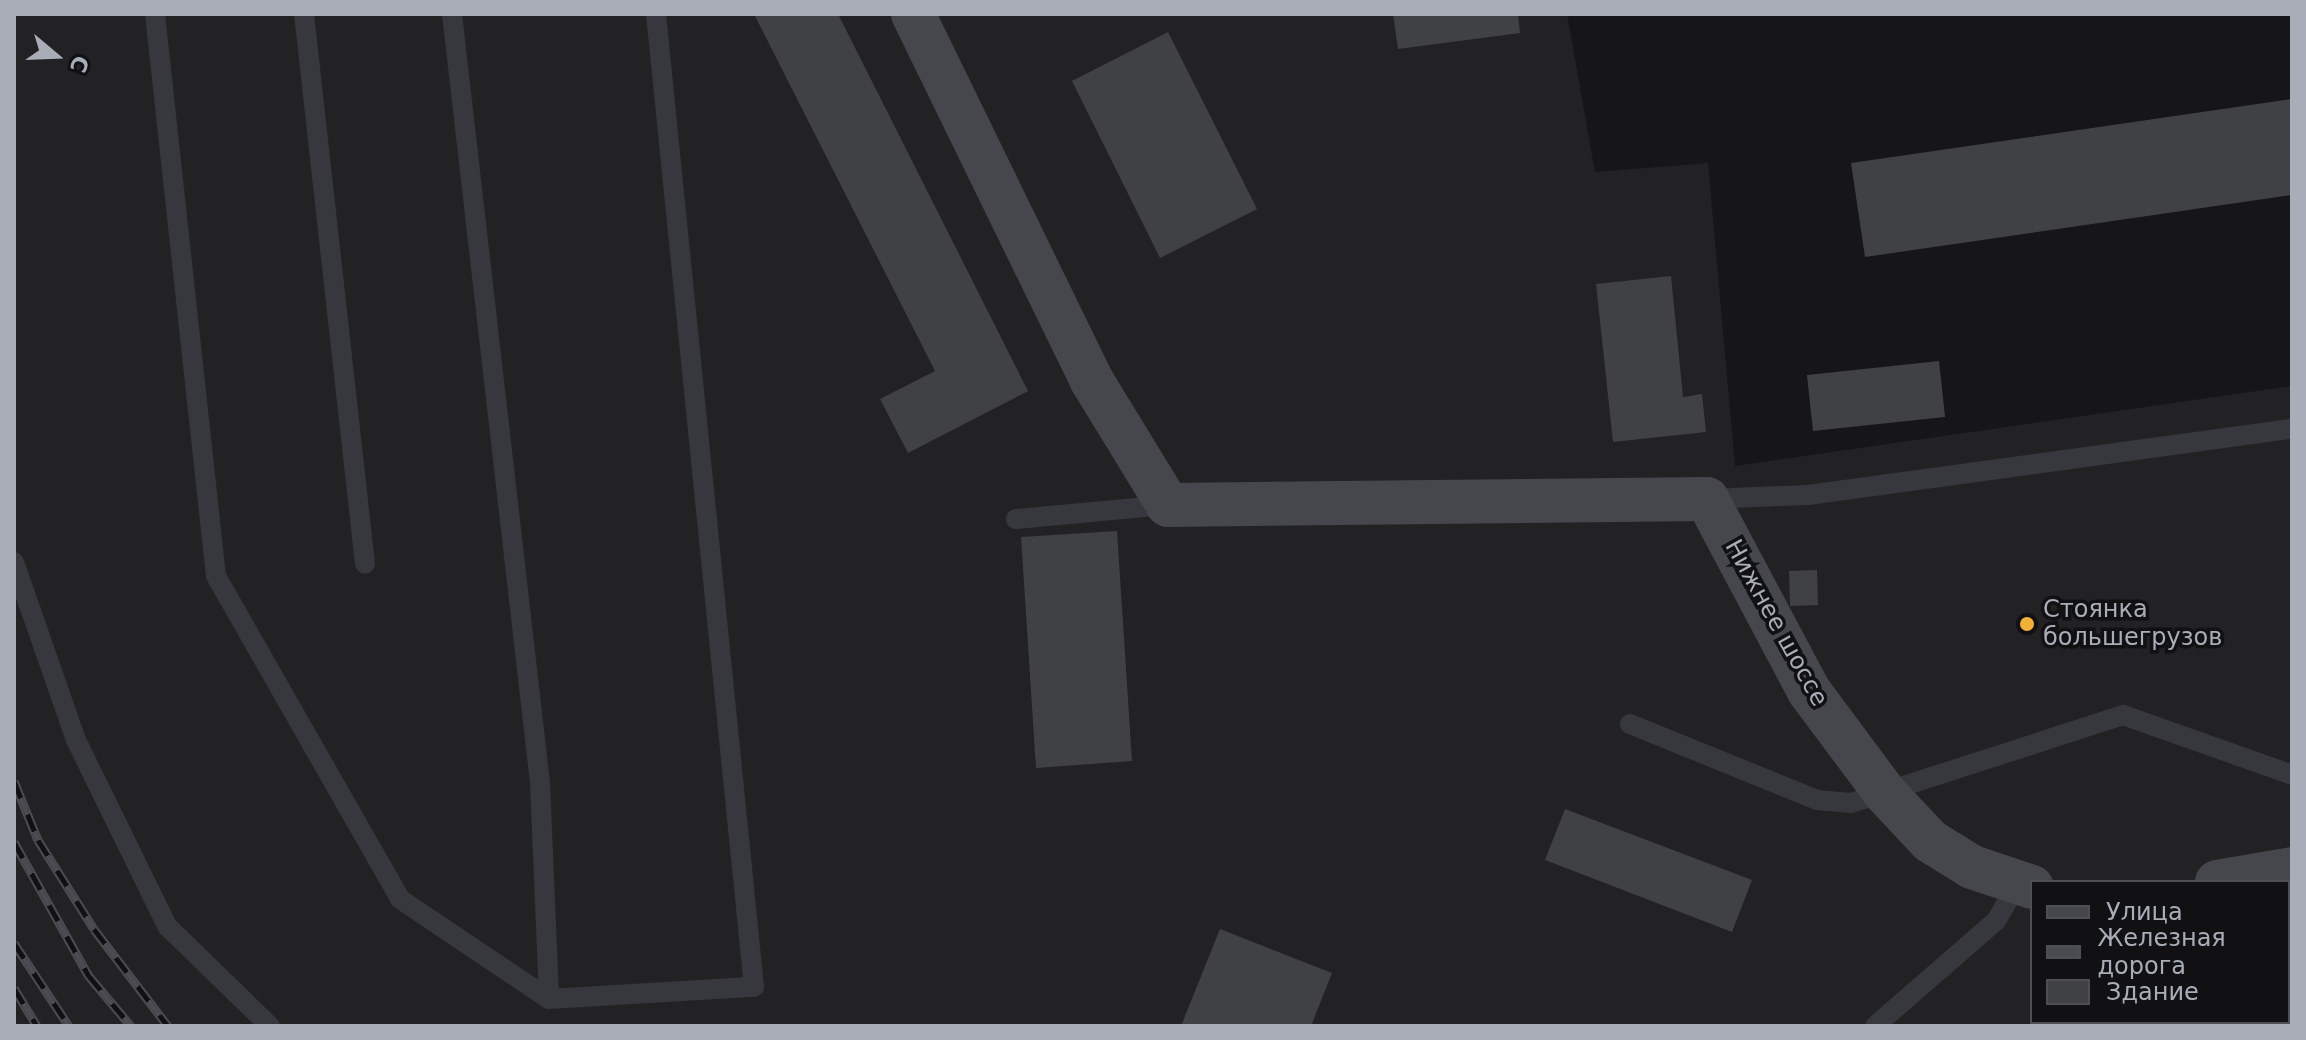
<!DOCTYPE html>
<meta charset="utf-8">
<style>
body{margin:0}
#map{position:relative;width:2306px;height:1040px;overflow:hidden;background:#161618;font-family:"DejaVu Sans",sans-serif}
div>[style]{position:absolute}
.built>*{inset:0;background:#222225}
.building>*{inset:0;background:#404145}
.service>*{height:20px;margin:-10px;padding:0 10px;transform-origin:10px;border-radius:10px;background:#37383d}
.secondary>*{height:44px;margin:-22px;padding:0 22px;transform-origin:22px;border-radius:22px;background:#45474d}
.rail>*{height:9px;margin-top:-4.5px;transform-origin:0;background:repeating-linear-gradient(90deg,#111113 0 18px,#4a4c52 0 36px);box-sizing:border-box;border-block:2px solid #4a4c52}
.dots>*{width:22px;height:22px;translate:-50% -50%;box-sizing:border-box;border:4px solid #111113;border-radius:50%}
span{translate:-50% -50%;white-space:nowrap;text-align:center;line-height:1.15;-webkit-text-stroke:7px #111113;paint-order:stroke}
.poi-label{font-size:24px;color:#a8adb8}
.left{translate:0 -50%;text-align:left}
.street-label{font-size:24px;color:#a8adb8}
.frame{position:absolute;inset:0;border:16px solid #a8adb8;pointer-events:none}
.legend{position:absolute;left:2030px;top:880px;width:260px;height:144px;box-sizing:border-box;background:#111113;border:2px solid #4d4f55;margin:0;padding:10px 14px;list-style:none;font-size:24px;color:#a8adb8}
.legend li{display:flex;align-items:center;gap:16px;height:40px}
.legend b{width:40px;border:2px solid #4d4f55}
.north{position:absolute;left:16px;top:16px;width:80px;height:80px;-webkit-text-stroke:6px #111113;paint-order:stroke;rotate:109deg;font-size:22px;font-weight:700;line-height:32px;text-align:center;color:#a8adb8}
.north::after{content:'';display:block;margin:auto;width:28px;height:36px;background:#a8adb8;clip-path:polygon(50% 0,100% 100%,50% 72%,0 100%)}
</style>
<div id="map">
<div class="built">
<i style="clip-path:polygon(evenodd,14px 14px,1567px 14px,1595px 172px,1708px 163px,1735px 466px,2292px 386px,2292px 1026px,14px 1026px,14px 14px,2032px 882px,2288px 882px,2288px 1022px,2032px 1022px,2032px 882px)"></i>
</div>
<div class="building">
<i style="clip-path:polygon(754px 14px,838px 14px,1028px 391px,908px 453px,880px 399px,935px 371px)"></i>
<i style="clip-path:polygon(1393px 14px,1518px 14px,1520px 33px,1398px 49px)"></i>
<i style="clip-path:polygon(1168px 32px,1257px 209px,1160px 258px,1072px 81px)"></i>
<i style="clip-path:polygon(2292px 99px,2292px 195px,1865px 257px,1851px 163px)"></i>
<i style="clip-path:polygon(1671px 276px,1683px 397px,1702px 394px,1706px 432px,1613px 442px,1596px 284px)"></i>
<i style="clip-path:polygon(1939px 361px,1945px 417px,1813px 431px,1807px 375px)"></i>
<i style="clip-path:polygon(1117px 531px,1132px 761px,1036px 768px,1021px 537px)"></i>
<i style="clip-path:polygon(1817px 570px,1818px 605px,1790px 606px,1789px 571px)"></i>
<i style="clip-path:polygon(1565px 809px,1752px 880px,1732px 932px,1545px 860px)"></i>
<i style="clip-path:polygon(1220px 929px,1332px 973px,1311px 1026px,1181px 1026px)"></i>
</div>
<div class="service">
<i style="left:155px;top:14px;width:565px;rotate:83.81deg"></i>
<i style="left:216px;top:576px;width:372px;rotate:60.3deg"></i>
<i style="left:400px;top:899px;width:179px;rotate:33.9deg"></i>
<i style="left:549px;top:999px;width:205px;rotate:-3.4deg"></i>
<i style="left:754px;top:987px;width:978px;rotate:-95.75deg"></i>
<i style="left:304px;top:14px;width:553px;rotate:83.67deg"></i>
<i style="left:452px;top:14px;width:774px;rotate:83.47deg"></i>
<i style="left:540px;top:783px;width:216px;rotate:87.6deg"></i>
<i style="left:1707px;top:499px;width:101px;rotate:-2.3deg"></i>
<i style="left:1808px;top:495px;width:488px;rotate:-7.8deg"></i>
<i style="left:1016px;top:519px;width:153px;rotate:-5.3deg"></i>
<i style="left:14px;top:562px;width:188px;rotate:70.8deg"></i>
<i style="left:76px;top:740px;width:207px;rotate:63.9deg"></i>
<i style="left:167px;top:926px;width:144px;rotate:44.2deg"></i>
<i style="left:1630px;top:724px;width:202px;rotate:22.1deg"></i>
<i style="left:1817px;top:800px;width:34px;rotate:5deg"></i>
<i style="left:1851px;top:803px;width:286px;rotate:-17.9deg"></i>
<i style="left:2123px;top:715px;width:179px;rotate:19.5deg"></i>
<i style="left:1875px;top:1026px;width:160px;rotate:-41deg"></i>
<i style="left:1996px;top:921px;width:42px;rotate:-59.7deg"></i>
</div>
<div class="secondary">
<i style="left:913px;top:14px;width:408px;rotate:64deg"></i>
<i style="left:1092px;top:381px;width:145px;rotate:58.5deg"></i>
<i style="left:1168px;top:505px;width:539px;rotate:-0.64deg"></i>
<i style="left:1707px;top:499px;width:217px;rotate:62deg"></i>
<i style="left:1809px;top:691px;width:127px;rotate:53.3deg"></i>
<i style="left:1885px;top:793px;width:66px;rotate:46.8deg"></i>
<i style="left:1930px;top:841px;width:49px;rotate:31.8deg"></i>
<i style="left:1972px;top:867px;width:63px;rotate:18.4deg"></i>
<i style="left:2217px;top:882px;width:76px;rotate:-9.8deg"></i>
</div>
<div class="rail">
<i style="left:14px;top:781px;width:64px;rotate:67.9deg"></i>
<i style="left:38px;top:840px;width:105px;rotate:57.8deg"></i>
<i style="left:94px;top:929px;width:122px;rotate:52.7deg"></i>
<i style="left:14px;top:842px;width:154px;rotate:60.8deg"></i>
<i style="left:89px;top:976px;width:65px;rotate:50deg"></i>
<i style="left:14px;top:943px;width:100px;rotate:56.5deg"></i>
<i style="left:14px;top:988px;width:44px;rotate:58.8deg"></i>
</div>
<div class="dots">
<i style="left:2027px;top:624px;background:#f2b134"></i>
</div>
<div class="poi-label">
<span class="left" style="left:2043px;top:624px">Стоянка<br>большегрузов</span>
</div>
<div class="street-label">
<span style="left:1776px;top:623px;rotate:61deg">Нижнее шоссе</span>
</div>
<div class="frame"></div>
<ul class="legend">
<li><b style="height:10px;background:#45474d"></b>Улица</li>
<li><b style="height:10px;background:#4a4c52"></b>Железная дорога</li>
<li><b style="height:22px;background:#404145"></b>Здание</li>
</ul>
<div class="north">С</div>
</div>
